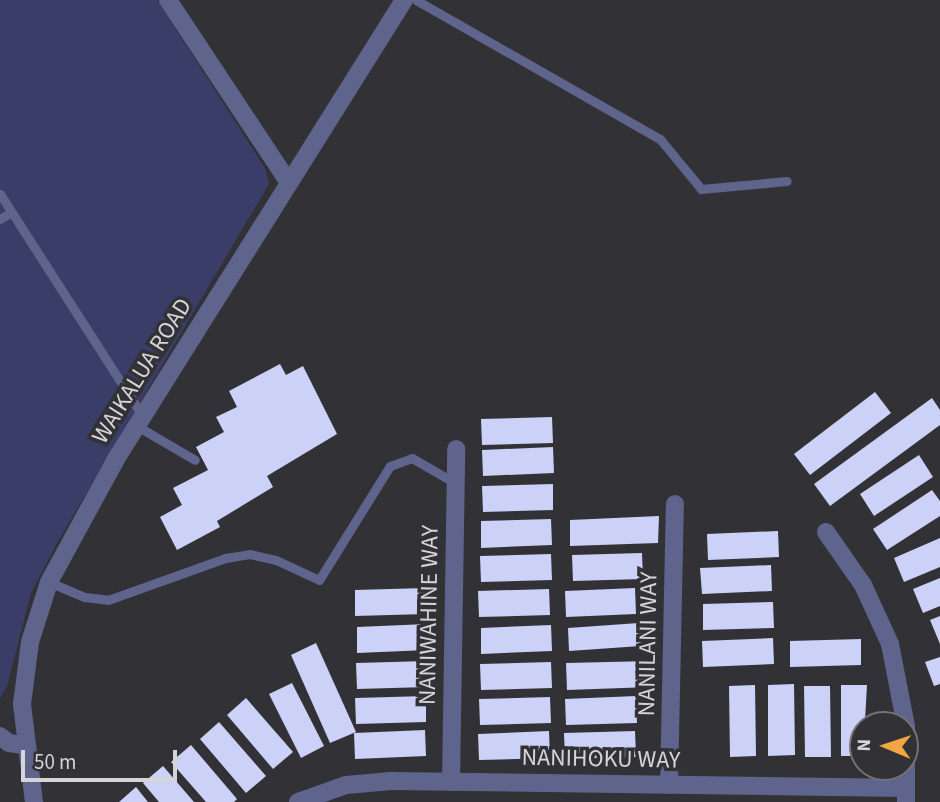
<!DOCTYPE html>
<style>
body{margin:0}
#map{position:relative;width:940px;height:802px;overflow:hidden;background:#323236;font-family:"Source Sans 3",sans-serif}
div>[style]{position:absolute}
.green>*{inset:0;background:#3a3d67}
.building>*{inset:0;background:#ccd1f7}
.lane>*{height:9px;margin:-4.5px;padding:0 4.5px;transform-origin:4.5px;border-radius:4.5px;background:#5f648d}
.street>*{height:18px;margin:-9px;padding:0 9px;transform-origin:9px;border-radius:9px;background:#5f648d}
span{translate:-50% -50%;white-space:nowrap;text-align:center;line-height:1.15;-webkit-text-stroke:7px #323236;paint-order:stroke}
.street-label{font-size:24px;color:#d5d5d7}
.north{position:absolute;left:849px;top:711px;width:70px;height:70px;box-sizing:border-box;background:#323236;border:2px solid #737376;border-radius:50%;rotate:272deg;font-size:19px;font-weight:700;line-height:28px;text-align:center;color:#d5d5d7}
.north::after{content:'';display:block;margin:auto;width:24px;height:32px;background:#f2a541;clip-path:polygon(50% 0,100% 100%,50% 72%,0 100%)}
.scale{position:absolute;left:21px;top:750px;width:156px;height:32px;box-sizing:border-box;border:4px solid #d5d5d7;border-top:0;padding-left:9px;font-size:21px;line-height:24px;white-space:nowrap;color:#d5d5d7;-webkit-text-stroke:5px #323236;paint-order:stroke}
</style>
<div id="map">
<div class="green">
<i style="clip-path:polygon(0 0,157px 0,265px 168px,269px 184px,57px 543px,31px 593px,7px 686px,0 698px)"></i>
</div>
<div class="building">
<i style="clip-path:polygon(280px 364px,286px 375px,303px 366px,337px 434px,267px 476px,273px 487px,217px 521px,220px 527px,177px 550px,160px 517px,182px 505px,173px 488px,208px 470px,196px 447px,224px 432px,216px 417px,237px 407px,229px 391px)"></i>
<i style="clip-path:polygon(875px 392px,891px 413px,810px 475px,794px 454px)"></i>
<i style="clip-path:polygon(932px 398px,940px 410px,940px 425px,830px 506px,814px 484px)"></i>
<i style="clip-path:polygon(552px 417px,553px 443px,482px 445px,481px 419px)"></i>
<i style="clip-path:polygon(553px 447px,554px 473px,483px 476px,482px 450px)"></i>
<i style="clip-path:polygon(919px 455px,933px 477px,874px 516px,860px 494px)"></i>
<i style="clip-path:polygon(553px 484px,553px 510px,483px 512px,482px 486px)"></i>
<i style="clip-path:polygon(932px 490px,940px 501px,940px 516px,887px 550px,873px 529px)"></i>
<i style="clip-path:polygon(659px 516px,658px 543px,570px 546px,570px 520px)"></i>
<i style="clip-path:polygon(551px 519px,552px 545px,481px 548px,481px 521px)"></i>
<i style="clip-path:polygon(778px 531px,779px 557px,708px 560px,707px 534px)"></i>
<i style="clip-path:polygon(940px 538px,940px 567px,904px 582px,894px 558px)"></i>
<i style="clip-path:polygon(642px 553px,643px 579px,573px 581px,572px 555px)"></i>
<i style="clip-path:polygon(551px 554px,552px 580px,481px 582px,480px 556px)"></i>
<i style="clip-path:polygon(771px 565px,772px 591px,702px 594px,700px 568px)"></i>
<i style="clip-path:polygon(940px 578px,940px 606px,923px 613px,913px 589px)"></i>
<i style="clip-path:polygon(425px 588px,426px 614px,355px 616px,355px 590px)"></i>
<i style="clip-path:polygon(635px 588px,636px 614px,566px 617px,565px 591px)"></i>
<i style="clip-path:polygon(549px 589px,550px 615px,479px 617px,478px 591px)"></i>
<i style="clip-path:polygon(773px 602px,774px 628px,703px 630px,703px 604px)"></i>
<i style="clip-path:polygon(940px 616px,940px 644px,930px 620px)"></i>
<i style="clip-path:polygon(653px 622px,655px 645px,569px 651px,568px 628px)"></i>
<i style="clip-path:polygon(427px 624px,428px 650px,357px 653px,357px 627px)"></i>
<i style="clip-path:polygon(551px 625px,552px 651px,481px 654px,481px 628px)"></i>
<i style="clip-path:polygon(773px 638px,774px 664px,703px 667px,702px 641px)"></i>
<i style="clip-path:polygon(861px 639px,861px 665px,790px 667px,790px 641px)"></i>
<i style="clip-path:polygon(316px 643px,356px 732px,330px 743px,291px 655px)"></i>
<i style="clip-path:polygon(940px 657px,940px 684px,934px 686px,925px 662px)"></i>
<i style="clip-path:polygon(427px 661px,428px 687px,357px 689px,356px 663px)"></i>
<i style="clip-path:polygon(651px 661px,651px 687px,567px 690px,566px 663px)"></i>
<i style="clip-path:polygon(551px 662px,552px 688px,481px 690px,480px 664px)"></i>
<i style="clip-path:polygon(292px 683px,324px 746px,301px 758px,269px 694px)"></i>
<i style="clip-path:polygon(794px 684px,795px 755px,768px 756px,768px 685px)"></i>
<i style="clip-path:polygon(755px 685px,756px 756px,730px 757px,729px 686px)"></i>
<i style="clip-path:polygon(841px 685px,867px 685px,863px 756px,841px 756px)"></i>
<i style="clip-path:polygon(804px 686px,830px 686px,831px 757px,805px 757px)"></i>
<i style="clip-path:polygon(426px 696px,426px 722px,356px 724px,355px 698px)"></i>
<i style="clip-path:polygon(636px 696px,637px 723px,566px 725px,565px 699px)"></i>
<i style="clip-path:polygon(550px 697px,551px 723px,480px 725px,479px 699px)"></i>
<i style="clip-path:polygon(246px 698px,293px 752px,273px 769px,227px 715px)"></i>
<i style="clip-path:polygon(219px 722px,266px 776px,246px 793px,200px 739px)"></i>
<i style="clip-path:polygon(425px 730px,426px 756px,355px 759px,354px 733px)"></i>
<i style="clip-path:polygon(549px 731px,550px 758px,479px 760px,478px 734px)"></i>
<i style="clip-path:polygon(635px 731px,636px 757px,565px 759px,564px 733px)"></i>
<i style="clip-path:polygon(191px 745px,237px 799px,234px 802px,206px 802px,171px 762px)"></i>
<i style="clip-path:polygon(163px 766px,194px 802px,159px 802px,143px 783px)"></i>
<i style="clip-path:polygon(136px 787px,148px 802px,119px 802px)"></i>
</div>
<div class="lane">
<i style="left:416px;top:0;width:281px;rotate:29.7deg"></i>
<i style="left:660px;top:139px;width:65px;rotate:50.6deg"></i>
<i style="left:701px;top:189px;width:86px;rotate:-5.3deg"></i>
<i style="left:0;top:194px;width:265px;rotate:57.3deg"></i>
<i style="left:0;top:219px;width:13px;rotate:-32deg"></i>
<i style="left:137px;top:426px;width:67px;rotate:30.4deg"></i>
<i style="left:49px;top:582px;width:39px;rotate:23deg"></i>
<i style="left:85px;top:597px;width:23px;rotate:7deg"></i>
<i style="left:108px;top:600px;width:124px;rotate:-19.7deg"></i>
<i style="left:225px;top:558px;width:25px;rotate:-9deg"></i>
<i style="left:250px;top:554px;width:27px;rotate:13deg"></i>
<i style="left:276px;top:560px;width:47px;rotate:24.9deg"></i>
<i style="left:319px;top:580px;width:134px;rotate:-58.1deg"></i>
<i style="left:390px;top:466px;width:23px;rotate:-20deg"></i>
<i style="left:412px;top:458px;width:50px;rotate:30.2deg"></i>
</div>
<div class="street">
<i style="left:168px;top:0;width:216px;rotate:56.5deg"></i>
<i style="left:826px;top:532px;width:65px;rotate:55.1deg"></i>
<i style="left:863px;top:585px;width:65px;rotate:65.4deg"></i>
<i style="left:890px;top:644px;width:84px;rotate:79deg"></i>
<i style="left:906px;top:726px;width:76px;rotate:90deg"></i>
<i style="left:0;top:736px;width:11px;rotate:38deg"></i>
<i style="left:9px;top:743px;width:15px;rotate:8deg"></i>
<i style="left:451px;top:782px;width:333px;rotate:-89.1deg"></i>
<i style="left:669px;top:785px;width:281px;rotate:-88.8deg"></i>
<i style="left:34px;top:802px;width:99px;rotate:-97deg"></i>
<i style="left:22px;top:704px;width:63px;rotate:-82.6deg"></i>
<i style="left:30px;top:642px;width:63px;rotate:-72.4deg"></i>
<i style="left:49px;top:582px;width:140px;rotate:-61.4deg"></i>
<i style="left:116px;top:459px;width:542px;rotate:-57.89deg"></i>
<i style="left:298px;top:802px;width:51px;rotate:-19.5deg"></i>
<i style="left:346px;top:785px;width:45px;rotate:-5.1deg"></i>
<i style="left:391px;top:781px;width:515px;rotate:0.78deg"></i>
</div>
<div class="street-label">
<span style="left:142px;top:371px;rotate:-58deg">WAIKALUA ROAD</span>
<span style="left:429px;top:615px;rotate:-89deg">NANIWAHINE WAY</span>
<span style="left:648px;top:644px;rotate:-89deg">NANILANI WAY</span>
<span style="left:601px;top:759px;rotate:1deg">NANIHOKU WAY</span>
</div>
<div class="north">N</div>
<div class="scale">50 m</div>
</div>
